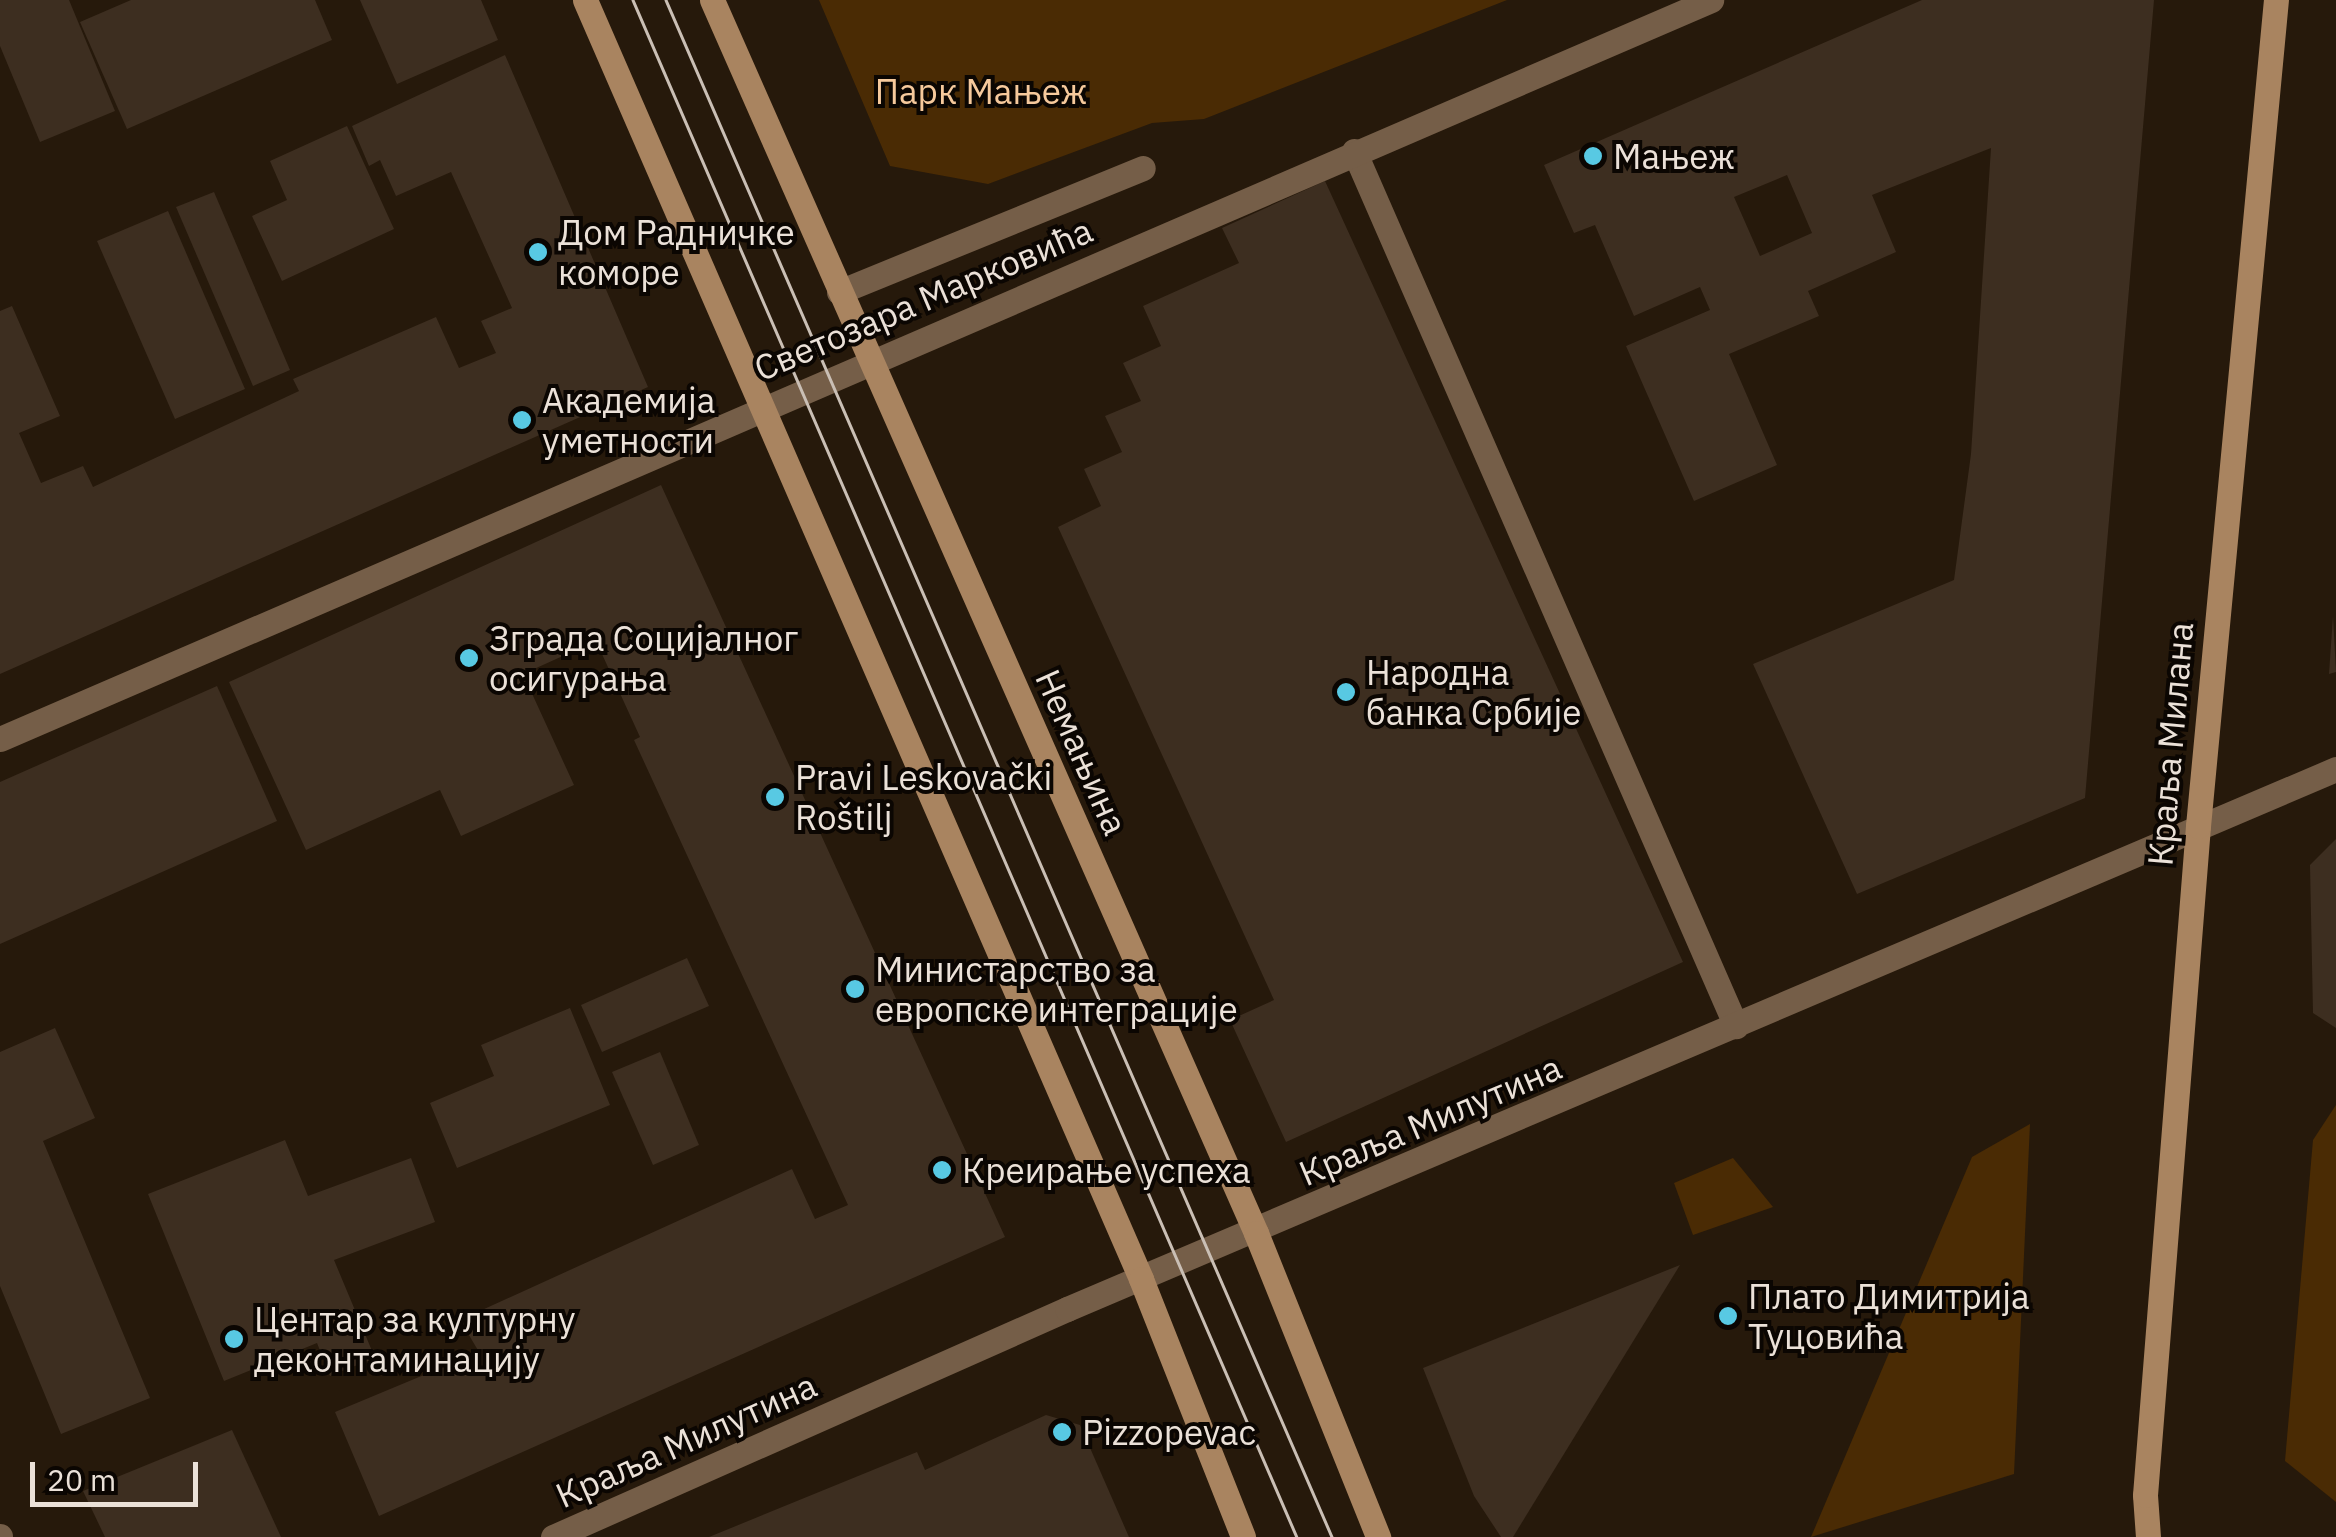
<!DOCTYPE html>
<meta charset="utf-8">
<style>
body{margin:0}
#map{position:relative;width:2336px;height:1537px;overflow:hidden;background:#26190b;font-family:"IBM Plex Sans",sans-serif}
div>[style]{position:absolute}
.green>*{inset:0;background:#4a2b04}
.building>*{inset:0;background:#3d2e20}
.service>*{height:25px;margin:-12.5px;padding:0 12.5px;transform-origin:12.5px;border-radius:12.5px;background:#755e48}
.minor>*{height:25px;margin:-12.5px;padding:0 12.5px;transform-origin:12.5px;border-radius:12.5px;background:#755e48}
.secondary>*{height:25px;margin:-12.5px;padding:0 12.5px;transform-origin:12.5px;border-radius:12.5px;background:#a98460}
.tram>*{height:2.5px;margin:-1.25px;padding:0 1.25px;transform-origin:1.25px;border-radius:1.25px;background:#cabfb5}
.dots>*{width:28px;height:28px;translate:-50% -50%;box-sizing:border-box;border:5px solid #0b0602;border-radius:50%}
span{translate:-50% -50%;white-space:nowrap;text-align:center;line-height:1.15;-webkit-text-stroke:8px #0b0602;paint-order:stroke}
.park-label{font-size:35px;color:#f6c99c}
.poi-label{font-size:35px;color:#ebe1d8}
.left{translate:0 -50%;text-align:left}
.street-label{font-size:35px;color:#ebe1d8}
.scale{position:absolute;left:30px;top:1462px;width:168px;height:45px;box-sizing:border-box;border:5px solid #ebe1d8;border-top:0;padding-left:12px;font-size:30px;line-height:35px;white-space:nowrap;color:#ebe1d8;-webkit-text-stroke:8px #0b0602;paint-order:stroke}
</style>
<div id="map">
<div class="green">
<i style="clip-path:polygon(819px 0,1507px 0,1204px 119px,1152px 123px,988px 184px,890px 166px)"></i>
<i style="clip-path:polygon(2336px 1105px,2336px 1502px,2285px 1461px,2313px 1140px)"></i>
<i style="clip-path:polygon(2030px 1124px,2014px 1474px,1811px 1537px,1972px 1157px)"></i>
<i style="clip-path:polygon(1733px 1158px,1773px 1207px,1693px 1235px,1674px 1183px)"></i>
</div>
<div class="building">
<i style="clip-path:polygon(0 0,69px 0,115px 111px,40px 142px,0 46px)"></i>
<i style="clip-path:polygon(131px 0,315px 0,332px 40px,127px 129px,80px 22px)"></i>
<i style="clip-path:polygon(360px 0,481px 0,498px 40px,397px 84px)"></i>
<i style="clip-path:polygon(evenodd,1922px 0,2154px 0,2085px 798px,1857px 894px,1753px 664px,1954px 580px,1971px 454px,1991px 148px,1872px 195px,1896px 252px,1808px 291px,1819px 316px,1729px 354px,1777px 465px,1694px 501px,1626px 346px,1710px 310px,1700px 287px,1634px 316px,1595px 225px,1574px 233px,1544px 165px,1922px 0,1787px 175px,1812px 233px,1760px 256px,1734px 197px,1787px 175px)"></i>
<i style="clip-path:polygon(505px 55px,648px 387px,0 674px,0 311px,12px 306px,60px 416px,19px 433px,41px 483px,83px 466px,93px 487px,299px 391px,293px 379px,436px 317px,459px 368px,496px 353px,481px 321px,512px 308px,451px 172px,396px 196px,380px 160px,369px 166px,352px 126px)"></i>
<i style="clip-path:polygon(347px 126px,394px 229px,282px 281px,252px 216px,287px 200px,270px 161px)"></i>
<i style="clip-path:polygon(1325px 181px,1683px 962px,1286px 1142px,1230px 1020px,1274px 1000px,1058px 527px,1101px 506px,1084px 469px,1122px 452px,1105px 416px,1141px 401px,1123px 363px,1161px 346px,1143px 306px,1239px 263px,1222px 228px)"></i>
<i style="clip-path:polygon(214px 192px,290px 370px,253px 386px,176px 207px)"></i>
<i style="clip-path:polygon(168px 211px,245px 389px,175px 419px,97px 241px)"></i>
<i style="clip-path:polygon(661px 485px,1005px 1237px,379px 1516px,335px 1412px,479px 1352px,460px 1320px,792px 1169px,815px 1219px,848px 1205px,634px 740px,640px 737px,596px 641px,523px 674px,574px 785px,461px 836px,440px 790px,306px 850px,229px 682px)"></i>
<i style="clip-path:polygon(2333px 616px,2336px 672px,2329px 674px)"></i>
<i style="clip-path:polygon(217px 686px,277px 821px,0 944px,0 782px)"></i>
<i style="clip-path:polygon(2336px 839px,2336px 1028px,2313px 1013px,2310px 865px)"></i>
<i style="clip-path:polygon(687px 958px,709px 1006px,602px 1052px,581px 1005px)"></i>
<i style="clip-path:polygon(570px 1008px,610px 1105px,457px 1168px,430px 1103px,494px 1076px,481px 1045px)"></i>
<i style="clip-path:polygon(55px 1028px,95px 1118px,43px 1141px,150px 1398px,61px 1434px,0 1286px,0 1052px)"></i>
<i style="clip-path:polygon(660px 1052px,699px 1145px,653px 1165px,612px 1072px)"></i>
<i style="clip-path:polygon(285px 1140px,308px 1196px,411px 1158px,435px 1222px,334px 1260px,375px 1358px,330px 1376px,317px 1343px,224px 1381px,148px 1194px)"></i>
<i style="clip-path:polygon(1680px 1265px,1513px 1537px,1501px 1537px,1474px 1496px,1423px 1368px)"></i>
<i style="clip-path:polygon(1046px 1415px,1080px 1425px,1129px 1537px,709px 1537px,917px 1452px,925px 1470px)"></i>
<i style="clip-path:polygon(232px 1430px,281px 1537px,105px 1537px,83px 1491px)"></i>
</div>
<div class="service">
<i style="left:839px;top:292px;width:328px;rotate:-22.2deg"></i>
</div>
<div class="minor">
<i style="left:1354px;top:151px;width:955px;rotate:66.42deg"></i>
<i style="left:0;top:739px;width:1864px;rotate:-23.36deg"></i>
<i style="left:0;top:1536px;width:1px;rotate:90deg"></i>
<i style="left:553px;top:1537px;width:562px;rotate:-23.92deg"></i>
<i style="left:1067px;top:1309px;width:1379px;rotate:-23.05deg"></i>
</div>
<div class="secondary">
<i style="left:585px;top:0;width:1395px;rotate:66.5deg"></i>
<i style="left:1141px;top:1279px;width:277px;rotate:68.4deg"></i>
<i style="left:712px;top:0;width:1348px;rotate:66.19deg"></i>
<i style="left:1256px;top:1233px;width:328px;rotate:68.1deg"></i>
<i style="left:2148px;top:1537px;width:42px;rotate:-94.1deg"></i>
<i style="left:2145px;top:1495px;width:671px;rotate:-85.47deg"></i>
<i style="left:2198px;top:826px;width:830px;rotate:-84.61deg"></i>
</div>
<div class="tram">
<i style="left:633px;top:0;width:1674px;rotate:66.64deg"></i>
<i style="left:666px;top:0;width:1675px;rotate:66.57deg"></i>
</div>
<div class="dots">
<i style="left:1593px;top:156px;background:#58c9e3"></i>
<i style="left:538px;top:252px;background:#58c9e3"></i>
<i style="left:522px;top:420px;background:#58c9e3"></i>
<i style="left:469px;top:658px;background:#58c9e3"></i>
<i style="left:1346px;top:692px;background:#58c9e3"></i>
<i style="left:775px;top:797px;background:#58c9e3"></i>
<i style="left:855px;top:989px;background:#58c9e3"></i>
<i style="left:942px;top:1170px;background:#58c9e3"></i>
<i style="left:1728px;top:1316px;background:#58c9e3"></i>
<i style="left:234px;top:1339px;background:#58c9e3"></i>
<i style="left:1062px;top:1432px;background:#58c9e3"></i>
</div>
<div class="park-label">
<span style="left:981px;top:91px">Парк Мањеж</span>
</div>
<div class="poi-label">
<span class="left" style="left:1613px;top:156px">Мањеж</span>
<span class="left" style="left:558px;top:252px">Дом Радничке<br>коморе</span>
<span class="left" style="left:542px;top:420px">Академија<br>уметности</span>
<span class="left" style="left:489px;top:658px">Зграда Социјалног<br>осигурања</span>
<span class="left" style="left:1366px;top:692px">Народна<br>банка Србије</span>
<span class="left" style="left:795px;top:797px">Pravi Leskovački<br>Roštilj</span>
<span class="left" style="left:875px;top:989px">Министарство за<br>европске интеграције</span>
<span class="left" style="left:962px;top:1170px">Креирање успеха</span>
<span class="left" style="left:1748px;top:1316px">Плато Димитрија<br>Туцовића</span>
<span class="left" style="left:254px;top:1339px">Центар за културну<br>деконтаминацију</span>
<span class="left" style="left:1082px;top:1432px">Pizzopevac</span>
</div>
<div class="street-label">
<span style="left:923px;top:299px;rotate:-23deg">Светозара Марковића</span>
<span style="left:2170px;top:744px;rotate:-85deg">Краља Милана</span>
<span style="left:1082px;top:752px;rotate:66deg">Немањина</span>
<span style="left:1430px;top:1120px;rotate:-23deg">Краља Милутина</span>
<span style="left:686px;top:1440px;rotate:-24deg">Краља Милутина</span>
</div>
<div class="scale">20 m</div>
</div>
